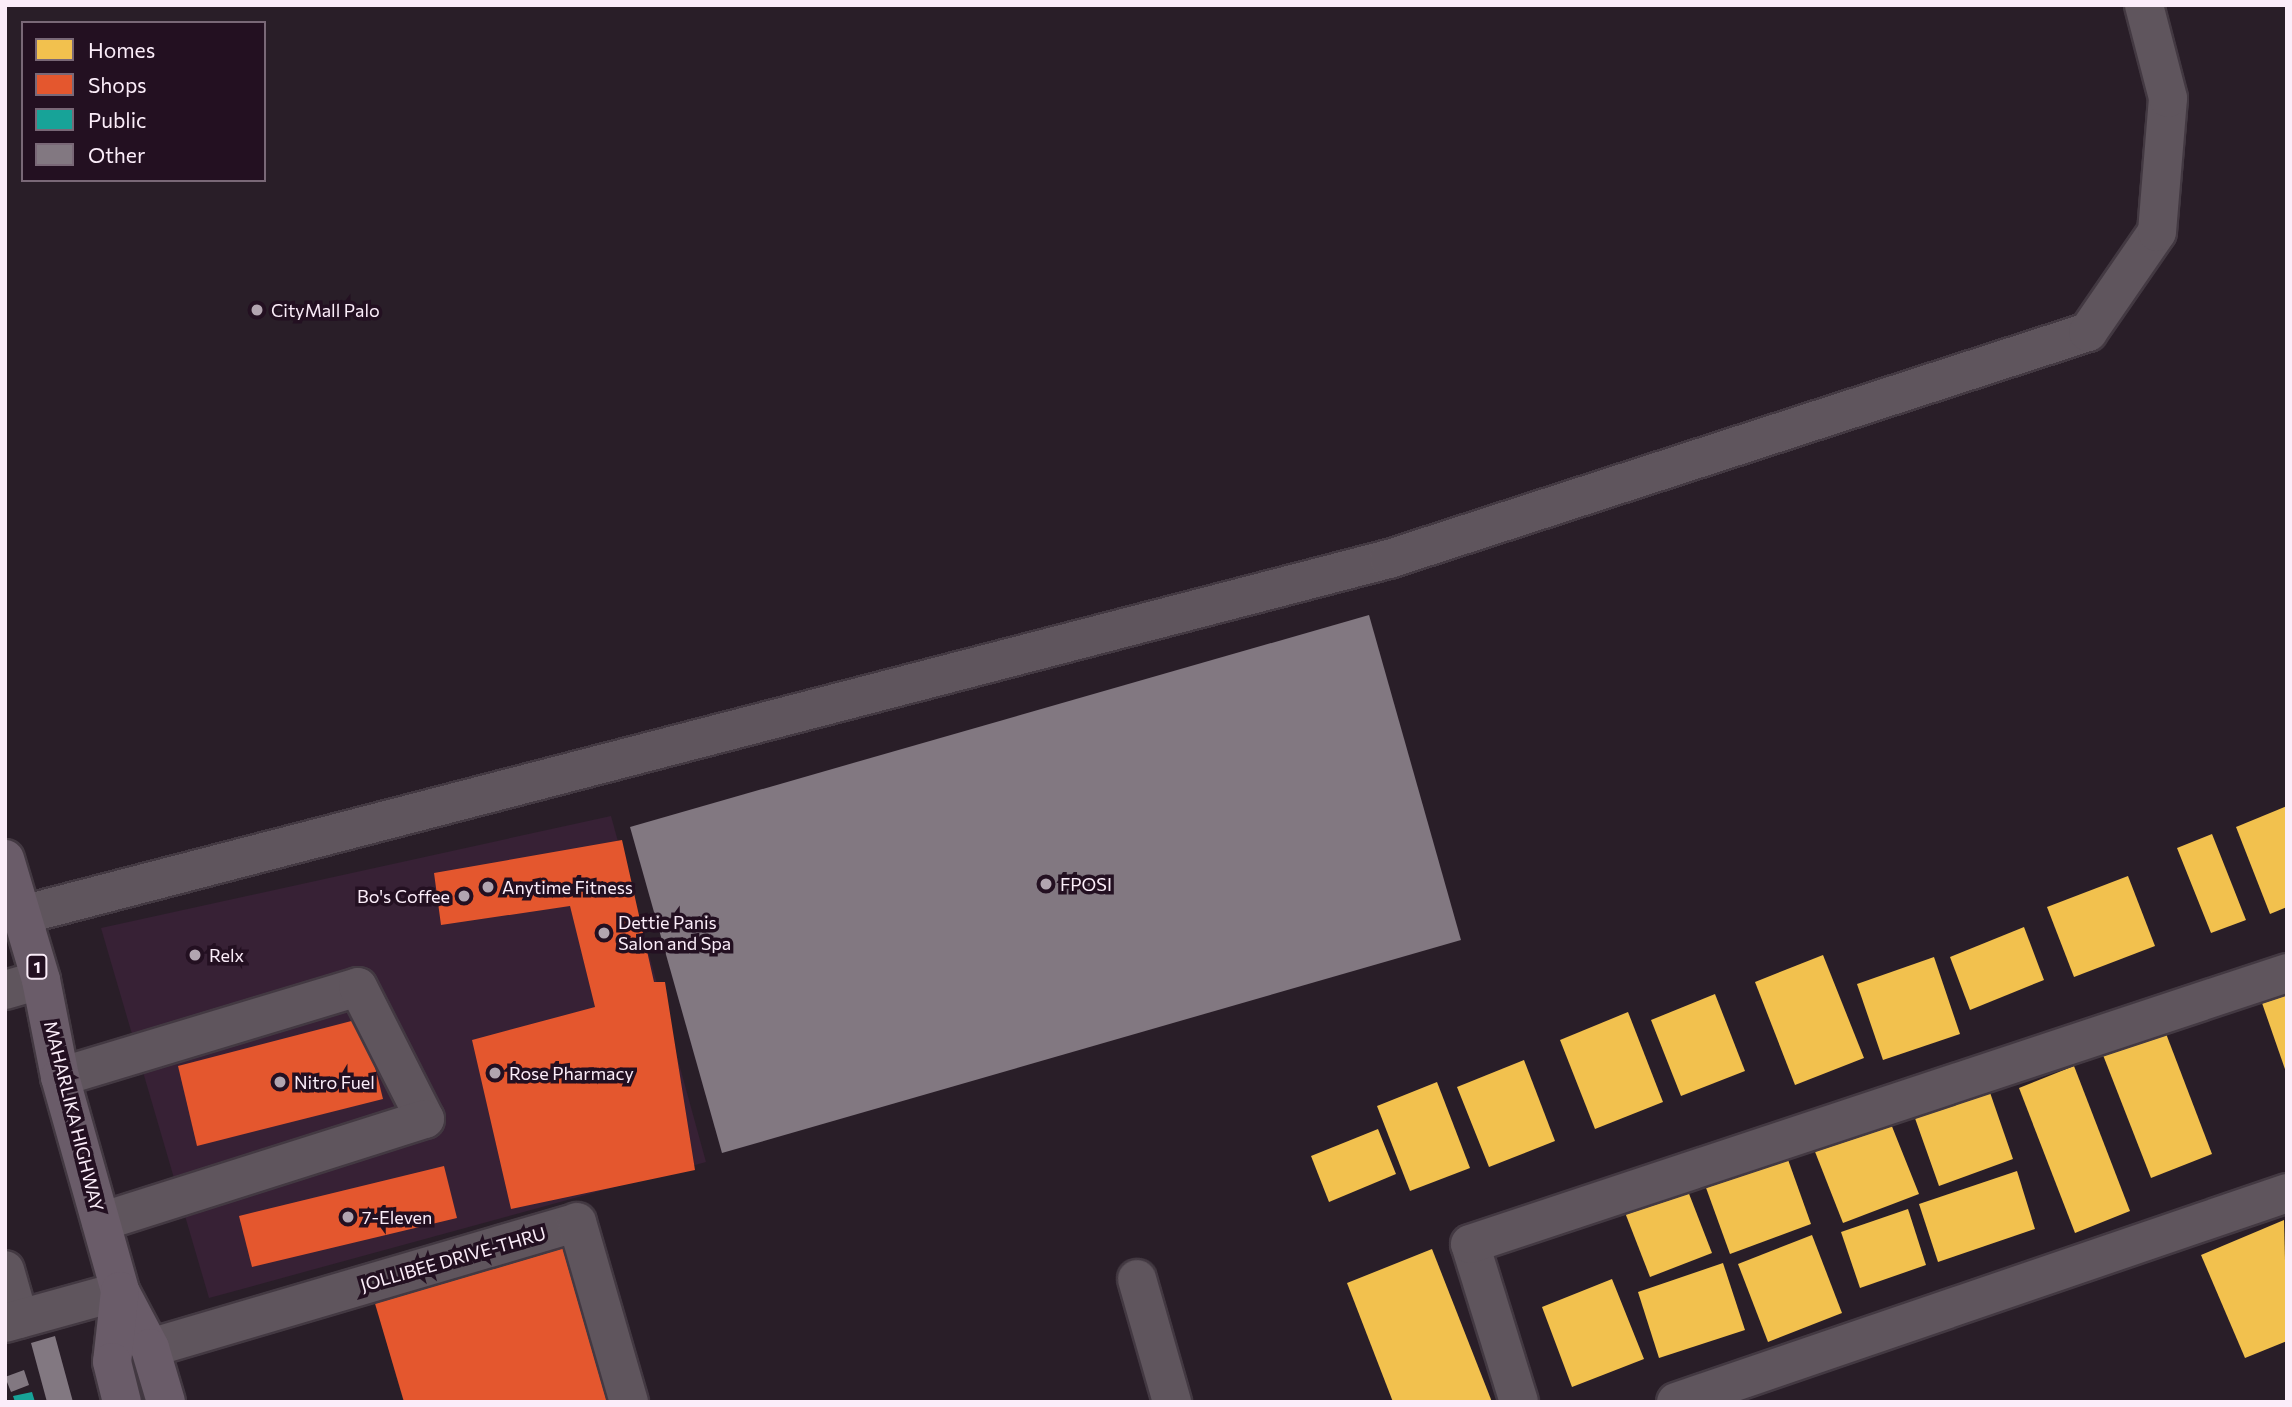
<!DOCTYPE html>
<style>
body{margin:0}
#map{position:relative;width:2292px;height:1407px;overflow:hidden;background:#291e28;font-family:Commissioner,sans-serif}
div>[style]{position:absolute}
.built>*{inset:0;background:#372135}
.homes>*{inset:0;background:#f2c14e}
.shops>*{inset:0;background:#e4572e}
.public>*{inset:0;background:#17a398}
.building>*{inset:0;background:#827881}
.roads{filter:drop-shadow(2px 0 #433942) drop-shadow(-2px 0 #433942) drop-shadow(0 2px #433942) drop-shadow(0 -2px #433942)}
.minor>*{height:38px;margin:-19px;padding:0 19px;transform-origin:19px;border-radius:19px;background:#5f555d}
.highway>*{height:38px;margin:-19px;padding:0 19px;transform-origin:19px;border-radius:19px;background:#6a5c69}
.dots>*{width:19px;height:19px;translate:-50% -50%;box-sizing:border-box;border:4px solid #231021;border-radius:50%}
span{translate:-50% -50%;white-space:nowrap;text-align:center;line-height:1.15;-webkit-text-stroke:7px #231021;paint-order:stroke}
.shield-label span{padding:2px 5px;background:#231021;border:2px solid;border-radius:5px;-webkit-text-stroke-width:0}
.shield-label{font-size:16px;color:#fbedf9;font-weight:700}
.poi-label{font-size:18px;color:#fbedf9}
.left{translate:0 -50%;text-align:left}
.right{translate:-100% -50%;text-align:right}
.street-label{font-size:18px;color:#fbedf9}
.frame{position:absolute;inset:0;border:7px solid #fbedf9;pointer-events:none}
.legend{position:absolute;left:21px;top:21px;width:245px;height:161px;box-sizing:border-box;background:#231021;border:2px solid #796877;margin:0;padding:9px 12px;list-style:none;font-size:21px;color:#fbedf9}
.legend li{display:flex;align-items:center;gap:14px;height:35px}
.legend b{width:35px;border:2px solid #796877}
</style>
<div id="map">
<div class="built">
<i style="clip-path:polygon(611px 816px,706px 1162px,209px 1298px,101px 928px)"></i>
</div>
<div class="homes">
<i style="clip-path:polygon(2287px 806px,2287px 907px,2270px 914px,2236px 827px)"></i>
<i style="clip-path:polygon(2212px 834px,2246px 920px,2211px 933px,2177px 848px)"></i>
<i style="clip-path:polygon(2128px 876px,2155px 946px,2074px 977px,2047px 907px)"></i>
<i style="clip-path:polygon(2024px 927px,2044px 980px,1970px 1010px,1950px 957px)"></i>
<i style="clip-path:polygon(1823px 955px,1864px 1058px,1795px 1085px,1755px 982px)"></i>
<i style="clip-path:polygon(1934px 957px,1960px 1034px,1883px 1060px,1857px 984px)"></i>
<i style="clip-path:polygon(1715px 994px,1745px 1071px,1681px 1096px,1651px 1020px)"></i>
<i style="clip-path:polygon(2287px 994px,2287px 1072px,2286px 1072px,2262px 1003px)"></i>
<i style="clip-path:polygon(1628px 1012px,1663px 1102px,1595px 1129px,1560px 1040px)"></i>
<i style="clip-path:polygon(2165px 1031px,2212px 1154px,2151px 1178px,2103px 1055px)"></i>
<i style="clip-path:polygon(1524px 1060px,1555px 1141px,1489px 1167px,1457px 1087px)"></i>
<i style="clip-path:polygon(2074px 1066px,2130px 1211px,2075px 1233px,2019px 1088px)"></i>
<i style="clip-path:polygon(1986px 1081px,2013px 1159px,1939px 1186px,1911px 1107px)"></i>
<i style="clip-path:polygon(1437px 1082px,1470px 1168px,1410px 1191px,1377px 1106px)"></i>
<i style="clip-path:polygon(1885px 1109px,1919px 1194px,1843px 1223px,1810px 1139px)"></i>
<i style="clip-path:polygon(1378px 1129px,1396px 1174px,1329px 1202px,1311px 1156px)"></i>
<i style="clip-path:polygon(1786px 1154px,1811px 1224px,1730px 1254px,1705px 1185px)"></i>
<i style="clip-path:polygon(2017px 1171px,2035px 1229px,1938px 1262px,1919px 1204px)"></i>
<i style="clip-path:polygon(1686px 1186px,1712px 1253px,1650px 1277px,1624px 1210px)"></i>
<i style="clip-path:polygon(1908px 1209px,1926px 1265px,1860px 1288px,1841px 1232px)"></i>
<i style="clip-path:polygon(2284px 1220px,2287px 1341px,2245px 1358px,2201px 1255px)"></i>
<i style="clip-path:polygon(1812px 1235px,1842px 1313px,1768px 1342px,1738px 1264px)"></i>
<i style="clip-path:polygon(1432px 1249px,1492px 1402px,1393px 1402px,1347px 1283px)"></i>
<i style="clip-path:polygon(1723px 1263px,1745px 1330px,1659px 1358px,1638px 1292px)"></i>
<i style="clip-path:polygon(1612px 1279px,1644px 1359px,1572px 1387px,1542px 1307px)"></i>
</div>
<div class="shops">
<i style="clip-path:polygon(622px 840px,654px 982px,665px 982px,695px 1170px,511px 1209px,472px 1040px,595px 1007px,570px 906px,441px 925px,434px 873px)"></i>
<i style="clip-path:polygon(363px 1018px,383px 1099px,197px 1146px,178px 1066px)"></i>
<i style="clip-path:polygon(444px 1166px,457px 1218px,252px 1267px,239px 1216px)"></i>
<i style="clip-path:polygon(565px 1231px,616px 1402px,404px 1402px,371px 1290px)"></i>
</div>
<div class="public">
<i style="clip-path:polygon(32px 1392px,35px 1402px,15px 1402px,13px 1396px)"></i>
</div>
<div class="building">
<i style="clip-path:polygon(1369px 615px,1461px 940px,722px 1153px,630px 827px)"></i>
<i style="clip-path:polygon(55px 1336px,73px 1402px,47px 1402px,31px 1343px)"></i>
<i style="clip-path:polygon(24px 1370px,29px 1385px,11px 1392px,5px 1377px)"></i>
</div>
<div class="roads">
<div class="minor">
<i style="left:22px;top:915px;width:1413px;rotate:-14.6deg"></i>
<i style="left:1389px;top:559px;width:735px;rotate:-17.99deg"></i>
<i style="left:2088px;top:332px;width:121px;rotate:-55.4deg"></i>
<i style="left:2157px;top:232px;width:134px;rotate:-85.3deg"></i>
<i style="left:2168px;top:98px;width:96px;rotate:-104.5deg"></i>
<i style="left:5px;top:990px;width:37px;rotate:-16deg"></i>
<i style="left:60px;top:1077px;width:311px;rotate:-16.8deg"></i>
<i style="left:358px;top:987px;width:148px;rotate:63.1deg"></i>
<i style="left:425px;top:1119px;width:340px;rotate:162.4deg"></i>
<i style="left:5px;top:1270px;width:51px;rotate:74.1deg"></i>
<i style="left:1137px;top:1279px;width:128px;rotate:74.1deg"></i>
<i style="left:5px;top:1323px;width:119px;rotate:-15.5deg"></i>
<i style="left:150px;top:1348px;width:445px;rotate:-16.4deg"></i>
<i style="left:577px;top:1222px;width:187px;rotate:73.9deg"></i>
<i style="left:1519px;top:1402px;width:165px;rotate:-107.2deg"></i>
<i style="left:1470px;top:1244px;width:861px;rotate:-18.35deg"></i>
<i style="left:1676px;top:1402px;width:646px;rotate:-18.88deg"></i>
</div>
<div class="highway">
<i style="left:5px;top:859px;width:126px;rotate:73.4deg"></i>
<i style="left:41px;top:980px;width:99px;rotate:78.9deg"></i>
<i style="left:60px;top:1077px;width:222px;rotate:74.3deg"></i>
<i style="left:120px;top:1291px;width:64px;rotate:62.2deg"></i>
<i style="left:150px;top:1348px;width:56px;rotate:73.5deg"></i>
<i style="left:120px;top:1291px;width:71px;rotate:96.4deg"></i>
<i style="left:112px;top:1362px;width:41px;rotate:76deg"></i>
</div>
</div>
<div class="dots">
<i style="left:257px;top:310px;background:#b2a5b0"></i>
<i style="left:1046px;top:884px;background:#b2a5b0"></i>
<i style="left:488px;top:887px;background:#b2a5b0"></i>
<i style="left:464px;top:896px;background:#b2a5b0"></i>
<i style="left:604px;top:933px;background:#b2a5b0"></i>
<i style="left:195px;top:955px;background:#b2a5b0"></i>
<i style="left:495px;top:1073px;background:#b2a5b0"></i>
<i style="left:280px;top:1082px;background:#b2a5b0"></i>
<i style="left:348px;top:1217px;background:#b2a5b0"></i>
</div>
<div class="shield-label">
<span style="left:37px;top:967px">1</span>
</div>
<div class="poi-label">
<span class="left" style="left:271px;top:310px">CityMall Palo</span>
<span class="left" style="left:1060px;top:884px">FPOSI</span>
<span class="left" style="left:502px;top:887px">Anytime Fitness</span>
<span class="right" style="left:450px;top:896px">Bo's Coffee</span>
<span class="left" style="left:618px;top:933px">Dettie Panis<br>Salon and Spa</span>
<span class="left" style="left:209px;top:955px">Relx</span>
<span class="left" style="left:509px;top:1073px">Rose Pharmacy</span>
<span class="left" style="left:294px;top:1082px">Nitro Fuel</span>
<span class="left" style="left:362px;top:1217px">7-Eleven</span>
</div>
<div class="street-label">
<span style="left:74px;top:1116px;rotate:76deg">MAHARLIKA HIGHWAY</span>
<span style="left:453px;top:1259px;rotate:-16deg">JOLLIBEE DRIVE-THRU</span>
</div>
<div class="frame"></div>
<ul class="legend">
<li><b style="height:19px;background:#f2c14e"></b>Homes</li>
<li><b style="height:19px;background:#e4572e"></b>Shops</li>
<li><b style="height:19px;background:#17a398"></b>Public</li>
<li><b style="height:19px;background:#827881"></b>Other</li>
</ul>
</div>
